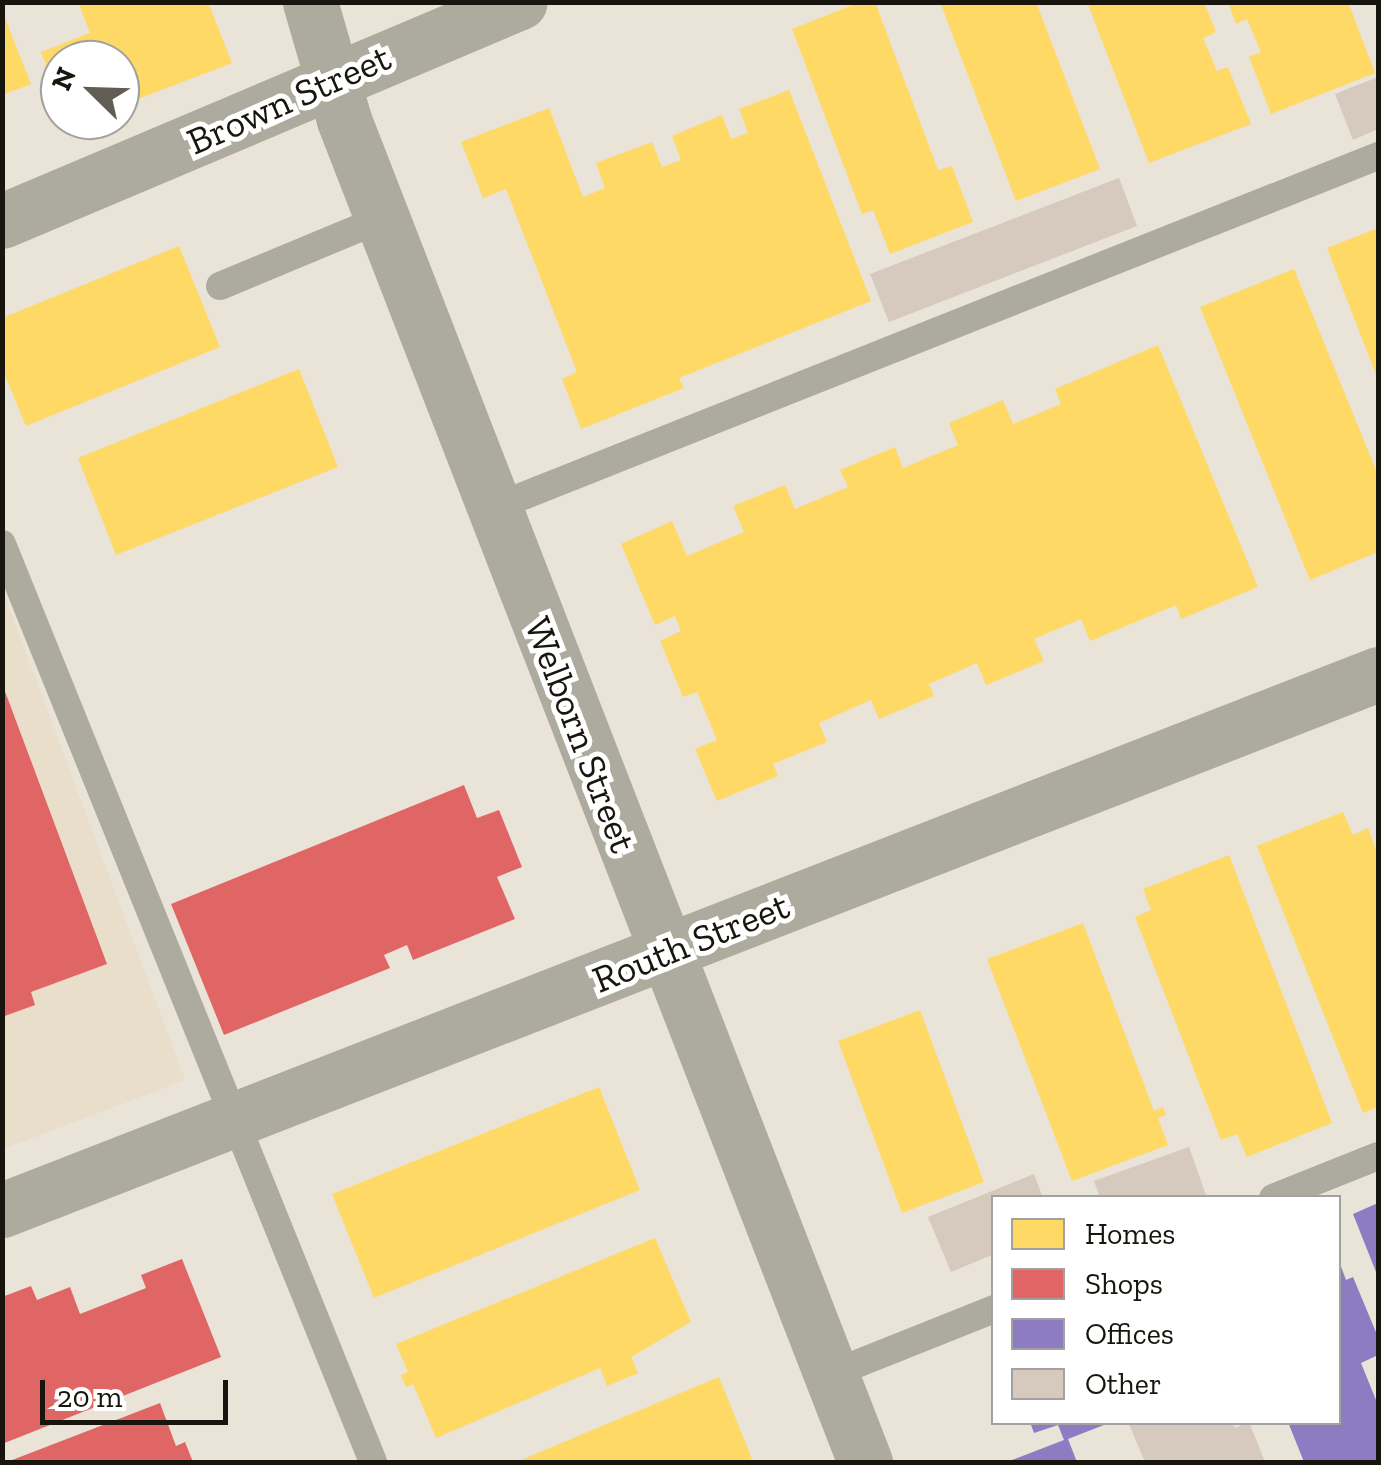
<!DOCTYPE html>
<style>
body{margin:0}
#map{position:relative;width:1381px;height:1465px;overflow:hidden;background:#e9e3d8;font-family:"Zilla Slab",serif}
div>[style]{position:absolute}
.built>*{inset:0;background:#e8dec9}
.homes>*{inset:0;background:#ffd966}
.shops>*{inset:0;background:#e06666}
.offices>*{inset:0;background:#8e7cc3}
.building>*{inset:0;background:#d6cabf}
.lane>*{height:28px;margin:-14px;padding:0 14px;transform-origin:14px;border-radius:14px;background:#adab9d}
.street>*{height:55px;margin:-27.5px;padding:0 27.5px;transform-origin:27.5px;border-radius:27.5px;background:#adab9d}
span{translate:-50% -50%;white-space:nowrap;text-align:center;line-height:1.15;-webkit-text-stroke:10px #fff;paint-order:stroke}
.street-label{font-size:38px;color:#18150e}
.frame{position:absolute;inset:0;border:5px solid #18150e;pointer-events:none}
.legend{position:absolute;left:991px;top:1195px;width:350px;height:230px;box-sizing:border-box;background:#fff;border:2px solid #a3a19f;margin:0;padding:12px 18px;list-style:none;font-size:30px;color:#18150e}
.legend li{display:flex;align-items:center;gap:20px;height:50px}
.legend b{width:50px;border:2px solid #a3a19f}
.north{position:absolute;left:40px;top:40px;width:100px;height:100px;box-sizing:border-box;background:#fff;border:2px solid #a3a19f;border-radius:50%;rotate:293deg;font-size:28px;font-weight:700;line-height:40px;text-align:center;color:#18150e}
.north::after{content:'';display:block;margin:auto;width:35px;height:45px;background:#615d55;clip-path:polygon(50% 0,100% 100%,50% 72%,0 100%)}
.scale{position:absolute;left:40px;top:1380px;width:188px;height:45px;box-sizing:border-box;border:5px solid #18150e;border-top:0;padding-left:12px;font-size:30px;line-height:35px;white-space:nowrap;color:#18150e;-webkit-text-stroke:8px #fff;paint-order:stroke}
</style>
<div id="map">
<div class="built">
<i style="clip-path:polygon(2px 589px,185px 1080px,3px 1149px,2px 1149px)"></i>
</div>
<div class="homes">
<i style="clip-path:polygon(78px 2px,208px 2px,232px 63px,120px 106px,120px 60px,60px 60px,60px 100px,41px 52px,90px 33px)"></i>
<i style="clip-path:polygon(860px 2px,875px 2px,938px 170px,952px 166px,973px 222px,890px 254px,873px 210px,862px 214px,792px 29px)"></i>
<i style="clip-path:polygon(940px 2px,1036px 2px,1100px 169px,1016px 201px)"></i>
<i style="clip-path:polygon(1087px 2px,1204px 2px,1216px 32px,1203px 38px,1217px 71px,1228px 67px,1251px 124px,1149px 163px)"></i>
<i style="clip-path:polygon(1228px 2px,1348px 2px,1375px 73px,1271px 114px,1249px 57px,1261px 52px,1247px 19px,1236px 24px)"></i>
<i style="clip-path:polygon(2px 10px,31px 84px,2px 95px)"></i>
<i style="clip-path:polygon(789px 90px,871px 301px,679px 378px,684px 388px,581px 429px,562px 379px,577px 372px,506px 189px,483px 198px,461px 142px,549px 108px,583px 197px,605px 188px,596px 163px,652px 142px,662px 167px,681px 160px,672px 136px,722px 115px,731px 139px,748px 133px,739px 109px)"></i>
<i style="clip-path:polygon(1378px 228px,1378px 380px,1327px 248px)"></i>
<i style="clip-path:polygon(179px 246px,220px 347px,26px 426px,2px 368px,2px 318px)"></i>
<i style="clip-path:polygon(1294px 269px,1378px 475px,1378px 552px,1310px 580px,1200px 307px)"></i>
<i style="clip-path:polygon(1158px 345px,1258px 587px,1181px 619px,1176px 605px,1090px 641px,1081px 619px,1034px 639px,1044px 661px,986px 685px,977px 663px,929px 684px,934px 696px,879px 719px,871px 700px,819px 723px,827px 742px,773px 764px,778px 776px,717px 801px,695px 749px,717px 740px,697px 692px,683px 697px,660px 641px,681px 631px,675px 616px,655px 625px,621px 544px,672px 521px,687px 556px,744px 532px,733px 506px,785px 485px,795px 509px,848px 487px,840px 470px,895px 447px,903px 468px,958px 445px,949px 423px,1003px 400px,1013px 424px,1061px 404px,1055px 389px)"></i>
<i style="clip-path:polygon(299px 369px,338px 467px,116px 555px,78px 458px)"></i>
<i style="clip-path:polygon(1343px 812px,1353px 835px,1368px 828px,1378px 855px,1378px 1107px,1363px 1113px,1257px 846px)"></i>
<i style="clip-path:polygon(1229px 855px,1332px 1123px,1247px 1157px,1237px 1134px,1221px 1140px,1135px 917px,1151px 910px,1143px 889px)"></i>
<i style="clip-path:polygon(1083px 923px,1154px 1111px,1163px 1107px,1166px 1115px,1158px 1118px,1168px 1145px,1072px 1181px,987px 959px)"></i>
<i style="clip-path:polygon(920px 1010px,984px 1182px,902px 1213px,838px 1041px)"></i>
<i style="clip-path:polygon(599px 1087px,640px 1190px,374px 1298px,332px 1194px)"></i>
<i style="clip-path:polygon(655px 1238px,691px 1322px,631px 1357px,638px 1373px,607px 1386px,600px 1368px,436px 1438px,413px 1384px,406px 1387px,401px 1375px,408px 1372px,396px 1344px)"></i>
<i style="clip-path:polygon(719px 1377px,752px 1459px,743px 1462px,516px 1462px)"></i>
</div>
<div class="shops">
<i style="clip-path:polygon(3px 686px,107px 964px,31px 992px,35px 1005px,2px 1017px)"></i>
<i style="clip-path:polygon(464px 785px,477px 818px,499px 810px,522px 867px,497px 877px,515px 919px,413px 960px,407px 945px,384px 955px,390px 968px,224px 1035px,171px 904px)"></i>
<i style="clip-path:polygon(182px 1259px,221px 1357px,2px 1444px,2px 1297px,31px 1286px,37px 1300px,70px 1287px,80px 1314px,146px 1288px,141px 1275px)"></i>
<i style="clip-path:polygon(160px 1403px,176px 1446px,185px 1442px,193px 1462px,7px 1462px)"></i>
</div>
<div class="offices">
<i style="clip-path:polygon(1378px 1203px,1378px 1277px,1353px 1214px)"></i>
<i style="clip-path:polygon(1339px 1261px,1346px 1280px,1353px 1277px,1378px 1337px,1378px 1355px,1361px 1363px,1378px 1405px,1378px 1462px,1304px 1462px,1288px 1422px,1338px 1422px)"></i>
<i style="clip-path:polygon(1030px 1422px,1109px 1422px,1109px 1423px,1068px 1439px,1077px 1462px,1007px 1462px,1064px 1440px,1058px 1425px,1034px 1433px)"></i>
</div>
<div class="building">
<i style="clip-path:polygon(1378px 77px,1378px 129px,1353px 140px,1335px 94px)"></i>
<i style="clip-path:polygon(1119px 178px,1137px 226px,889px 322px,870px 274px)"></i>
<i style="clip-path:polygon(1189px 1147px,1206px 1195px,1100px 1198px,1094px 1181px)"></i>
<i style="clip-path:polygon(1034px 1174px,1043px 1198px,994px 1198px,994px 1254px,951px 1272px,928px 1217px)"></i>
<i style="clip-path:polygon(1128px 1422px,1233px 1422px,1235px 1428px,1249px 1422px,1265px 1462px,1145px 1462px)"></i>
</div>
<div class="lane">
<i style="left:220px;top:286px;width:174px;rotate:-22.6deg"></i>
<i style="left:493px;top:508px;width:952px;rotate:-21.69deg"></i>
<i style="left:2px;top:544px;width:990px;rotate:67.99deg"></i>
<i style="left:1273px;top:1198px;width:113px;rotate:-21.8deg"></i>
<i style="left:829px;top:1375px;width:178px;rotate:-21.8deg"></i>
</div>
<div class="street">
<i style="left:310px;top:2px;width:123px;rotate:73.9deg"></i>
<i style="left:344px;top:120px;width:1440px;rotate:68.78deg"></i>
<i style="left:2px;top:221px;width:562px;rotate:-22.92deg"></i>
<i style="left:2px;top:1210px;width:1477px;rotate:-21.28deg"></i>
</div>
<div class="street-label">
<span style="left:289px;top:100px;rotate:-24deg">Brown Street</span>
<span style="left:580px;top:735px;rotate:69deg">Welborn Street</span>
<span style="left:691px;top:943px;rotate:-22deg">Routh Street</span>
</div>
<div class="frame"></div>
<ul class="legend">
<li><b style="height:28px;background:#ffd966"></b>Homes</li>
<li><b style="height:28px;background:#e06666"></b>Shops</li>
<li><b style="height:28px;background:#8e7cc3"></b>Offices</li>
<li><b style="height:28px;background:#d6cabf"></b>Other</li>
</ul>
<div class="north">N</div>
<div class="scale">20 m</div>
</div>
